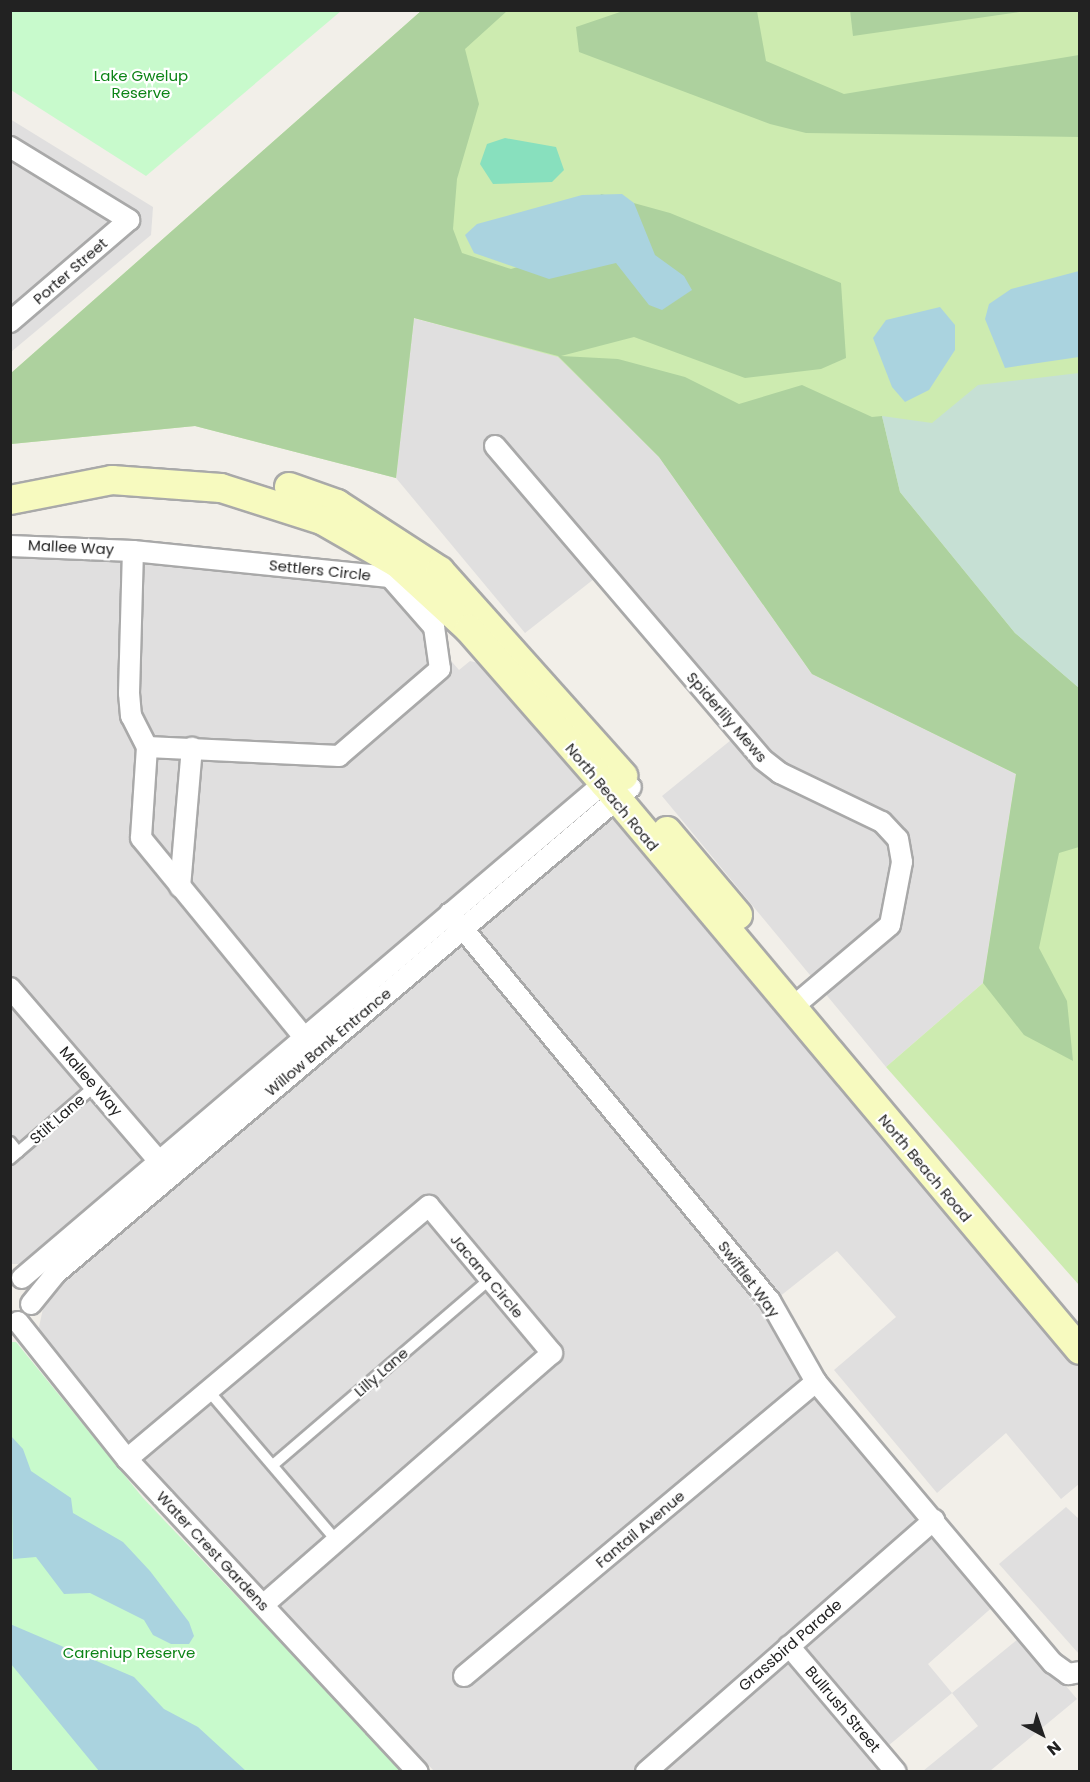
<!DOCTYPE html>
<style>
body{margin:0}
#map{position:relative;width:1090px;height:1782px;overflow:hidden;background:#f2efe9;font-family:Poppins,sans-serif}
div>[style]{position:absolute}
.residential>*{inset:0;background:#e0dfdf}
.grass>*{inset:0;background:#cdebb0}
.forest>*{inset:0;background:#add19e}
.wetland>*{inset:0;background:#c6e0d4}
.park>*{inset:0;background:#c8facc}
.pitch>*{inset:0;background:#88e0be}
.water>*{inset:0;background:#aad3df}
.roads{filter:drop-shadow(2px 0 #a9a9a9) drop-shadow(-2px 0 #a9a9a9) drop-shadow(0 2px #a9a9a9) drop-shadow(0 -2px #a9a9a9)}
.service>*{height:10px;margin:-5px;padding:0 5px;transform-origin:5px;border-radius:5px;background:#fff}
.minor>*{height:20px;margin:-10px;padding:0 10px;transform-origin:10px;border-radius:10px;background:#fff}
.secondary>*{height:28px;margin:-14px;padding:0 14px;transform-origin:14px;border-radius:14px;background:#f7fabf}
span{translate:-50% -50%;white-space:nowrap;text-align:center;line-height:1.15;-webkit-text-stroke:4.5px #fff;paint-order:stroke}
.park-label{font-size:15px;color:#0c8416}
.street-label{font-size:15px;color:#222}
.frame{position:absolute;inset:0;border:12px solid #222;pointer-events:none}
.north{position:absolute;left:1012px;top:1704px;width:60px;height:60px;-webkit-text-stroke:4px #fff;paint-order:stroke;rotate:140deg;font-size:16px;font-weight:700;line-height:24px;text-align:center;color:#222}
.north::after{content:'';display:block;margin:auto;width:21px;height:27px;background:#222;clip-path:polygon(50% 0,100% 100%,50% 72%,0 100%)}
</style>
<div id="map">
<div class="residential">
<i style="clip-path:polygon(10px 119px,153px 207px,151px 235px,11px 352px)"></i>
<i style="clip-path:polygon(413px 318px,558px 356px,659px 457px,812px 674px,1016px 774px,983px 983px,886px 1067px,662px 796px,731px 740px,594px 579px,525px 633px,396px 478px)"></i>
<i style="clip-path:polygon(34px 553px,387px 587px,459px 670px,470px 661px,487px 665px,1079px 1362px,1079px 1484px,1061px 1499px,1006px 1433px,937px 1493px,834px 1370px,896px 1317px,837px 1251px,764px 1309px,996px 1604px,928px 1664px,952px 1693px,1023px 1635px,1077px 1699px,990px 1771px,923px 1771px,978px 1726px,952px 1693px,871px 1760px,881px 1771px,434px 1771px,115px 1432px,37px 1336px,44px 1304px,25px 1264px,11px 1264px,11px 555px)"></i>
<i style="clip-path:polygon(1066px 1507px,1079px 1519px,1079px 1654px,999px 1564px)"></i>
</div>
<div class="grass">
<i style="clip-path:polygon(421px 11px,1079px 11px,1079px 1285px,886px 1067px,983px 983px,1016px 774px,812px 674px,659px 457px,558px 357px,414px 318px,396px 478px,195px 426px,11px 444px,10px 374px)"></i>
</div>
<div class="forest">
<i style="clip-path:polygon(626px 10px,757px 11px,766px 61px,844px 94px,1079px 55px,1079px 137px,806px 133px,770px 124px,579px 52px,576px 27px)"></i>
<i style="clip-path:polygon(850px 10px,1026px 10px,1026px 11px,853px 36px)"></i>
<i style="clip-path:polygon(421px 11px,507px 11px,465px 49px,479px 104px,457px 179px,453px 229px,462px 253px,511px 269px,572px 251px,601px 194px,670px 213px,841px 283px,846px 358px,821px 369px,745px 378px,634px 337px,561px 356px,618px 359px,685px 377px,739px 404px,802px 385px,872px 417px,882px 416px,900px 492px,1015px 633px,1079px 688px,1079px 847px,1059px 853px,1039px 948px,1067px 1001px,1073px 1061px,1024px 1035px,983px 983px,1016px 774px,812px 674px,659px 457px,558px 356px,414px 318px,396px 478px,195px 426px,11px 444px,10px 374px)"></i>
</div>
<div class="wetland">
<i style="clip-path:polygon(1079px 373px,1080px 373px,1079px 688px,1015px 633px,900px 492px,882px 416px,932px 423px,978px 385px)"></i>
</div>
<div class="park">
<i style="clip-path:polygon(10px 11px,11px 10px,341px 11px,146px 176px,11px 90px)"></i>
<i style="clip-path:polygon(11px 1342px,16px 1342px,143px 1498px,403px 1771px,11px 1772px)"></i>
</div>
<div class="pitch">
<i style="clip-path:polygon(505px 138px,556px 147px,564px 170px,552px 182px,493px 184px,480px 164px,487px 144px)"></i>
</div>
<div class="water">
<i style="clip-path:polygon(622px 194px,634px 203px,655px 255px,684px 276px,692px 290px,662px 310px,649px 305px,616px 263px,549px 279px,474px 253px,465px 235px,477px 224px,582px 195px)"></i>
<i style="clip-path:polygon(1079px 271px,1079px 357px,1005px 368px,985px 319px,989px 304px,1011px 289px)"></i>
<i style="clip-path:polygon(940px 307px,955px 325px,955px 350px,929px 390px,905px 402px,892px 387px,873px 338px,886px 320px)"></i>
<i style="clip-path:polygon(11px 1436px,23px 1449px,31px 1471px,71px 1498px,73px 1513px,123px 1542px,150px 1571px,189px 1622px,194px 1636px,189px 1644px,171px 1644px,153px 1635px,144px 1620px,90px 1593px,64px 1594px,36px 1557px,13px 1559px)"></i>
<i style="clip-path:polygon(10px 1624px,134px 1677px,164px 1709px,198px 1727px,246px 1771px,99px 1771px,11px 1664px)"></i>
</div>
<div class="roads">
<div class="service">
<i style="left:10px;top:1142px;width:13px;rotate:51deg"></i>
<i style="left:10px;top:1159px;width:112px;rotate:-40.7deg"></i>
<i style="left:207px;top:1389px;width:199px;rotate:49.5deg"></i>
<i style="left:273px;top:1465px;width:286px;rotate:-40.6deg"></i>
</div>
<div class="minor">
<i style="left:10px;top:147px;width:140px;rotate:31.5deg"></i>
<i style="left:129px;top:220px;width:157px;rotate:139.4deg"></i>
<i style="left:495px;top:446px;width:411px;rotate:49.5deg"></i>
<i style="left:762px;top:759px;width:23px;rotate:38deg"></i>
<i style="left:780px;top:773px;width:113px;rotate:25.7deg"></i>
<i style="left:882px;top:822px;width:23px;rotate:47deg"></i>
<i style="left:898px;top:839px;width:23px;rotate:80deg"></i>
<i style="left:902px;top:862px;width:64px;rotate:100.8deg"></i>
<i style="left:890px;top:925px;width:127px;rotate:139.8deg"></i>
<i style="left:10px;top:546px;width:123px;rotate:2.3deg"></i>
<i style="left:133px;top:551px;width:258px;rotate:5.8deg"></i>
<i style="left:390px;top:577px;width:67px;rotate:48.7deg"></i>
<i style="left:434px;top:627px;width:42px;rotate:81.9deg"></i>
<i style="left:440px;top:669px;width:133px;rotate:139.3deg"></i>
<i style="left:339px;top:756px;width:192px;rotate:-177.3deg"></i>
<i style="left:147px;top:747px;width:35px;rotate:-117deg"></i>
<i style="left:131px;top:716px;width:23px;rotate:-95deg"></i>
<i style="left:129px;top:693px;width:142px;rotate:-88.4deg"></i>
<i style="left:147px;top:747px;width:91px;rotate:93.8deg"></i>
<i style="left:141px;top:838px;width:269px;rotate:50.7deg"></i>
<i style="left:180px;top:887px;width:140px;rotate:-85.1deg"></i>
<i style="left:450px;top:913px;width:503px;rotate:50.49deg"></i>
<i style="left:770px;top:1301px;width:93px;rotate:60.4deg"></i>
<i style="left:816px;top:1382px;width:368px;rotate:49.9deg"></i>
<i style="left:1053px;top:1663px;width:19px;rotate:36deg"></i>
<i style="left:1068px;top:1674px;width:12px;rotate:-9deg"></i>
<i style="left:10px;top:988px;width:238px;rotate:49.3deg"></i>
<i style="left:22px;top:1278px;width:775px;rotate:-40.39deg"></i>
<i style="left:31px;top:1304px;width:38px;rotate:-51deg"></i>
<i style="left:55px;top:1274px;width:754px;rotate:-40.21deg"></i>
<i style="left:18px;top:1322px;width:175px;rotate:51.5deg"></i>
<i style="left:127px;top:1459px;width:427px;rotate:47.1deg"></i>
<i style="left:127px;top:1459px;width:394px;rotate:-40deg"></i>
<i style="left:429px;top:1206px;width:192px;rotate:50.1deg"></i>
<i style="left:552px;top:1353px;width:383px;rotate:138.9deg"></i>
<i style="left:789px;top:1646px;width:165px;rotate:49.7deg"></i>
<i style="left:464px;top:1676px;width:459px;rotate:-39.9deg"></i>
<i style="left:646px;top:1772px;width:383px;rotate:-41.2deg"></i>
</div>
<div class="secondary">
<i style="left:289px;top:487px;width:51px;rotate:19.5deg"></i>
<i style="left:337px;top:504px;width:123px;rotate:33deg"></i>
<i style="left:440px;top:571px;width:275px;rotate:48.2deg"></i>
<i style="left:10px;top:500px;width:104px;rotate:-11.1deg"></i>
<i style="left:112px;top:480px;width:109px;rotate:4.2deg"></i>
<i style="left:221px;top:488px;width:106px;rotate:17.6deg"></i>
<i style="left:322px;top:520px;width:86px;rotate:29.8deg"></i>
<i style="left:397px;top:563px;width:98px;rotate:42.5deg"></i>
<i style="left:469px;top:629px;width:205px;rotate:48.8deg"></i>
<i style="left:604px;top:783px;width:740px;rotate:49.99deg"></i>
<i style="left:667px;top:831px;width:110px;rotate:49.8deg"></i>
</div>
</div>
<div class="park-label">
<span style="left:141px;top:84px">Lake Gwelup<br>Reserve</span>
<span style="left:129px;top:1653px">Careniup Reserve</span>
</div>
<div class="street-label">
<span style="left:70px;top:271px;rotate:-41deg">Porter Street</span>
<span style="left:71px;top:547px;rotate:3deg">Mallee Way</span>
<span style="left:320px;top:570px;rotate:6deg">Settlers Circle</span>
<span style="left:727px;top:717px;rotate:49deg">Spiderlily Mews</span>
<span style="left:612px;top:797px;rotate:50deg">North Beach Road</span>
<span style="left:328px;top:1042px;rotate:-40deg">Willow Bank Entrance</span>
<span style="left:91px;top:1081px;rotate:49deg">Mallee Way</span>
<span style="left:57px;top:1119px;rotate:-41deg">Stilt Lane</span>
<span style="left:925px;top:1168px;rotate:50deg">North Beach Road</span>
<span style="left:487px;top:1276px;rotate:50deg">Jacana Circle</span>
<span style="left:749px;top:1279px;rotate:53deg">Swiftlet Way</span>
<span style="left:381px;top:1372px;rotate:-41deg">Lilly Lane</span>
<span style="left:640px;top:1529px;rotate:-40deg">Fantail Avenue</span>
<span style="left:213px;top:1551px;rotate:47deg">Water Crest Gardens</span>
<span style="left:790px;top:1645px;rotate:-41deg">Grassbird Parade</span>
<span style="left:843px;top:1709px;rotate:50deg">Bullrush Street</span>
</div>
<div class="frame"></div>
<div class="north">N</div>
</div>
